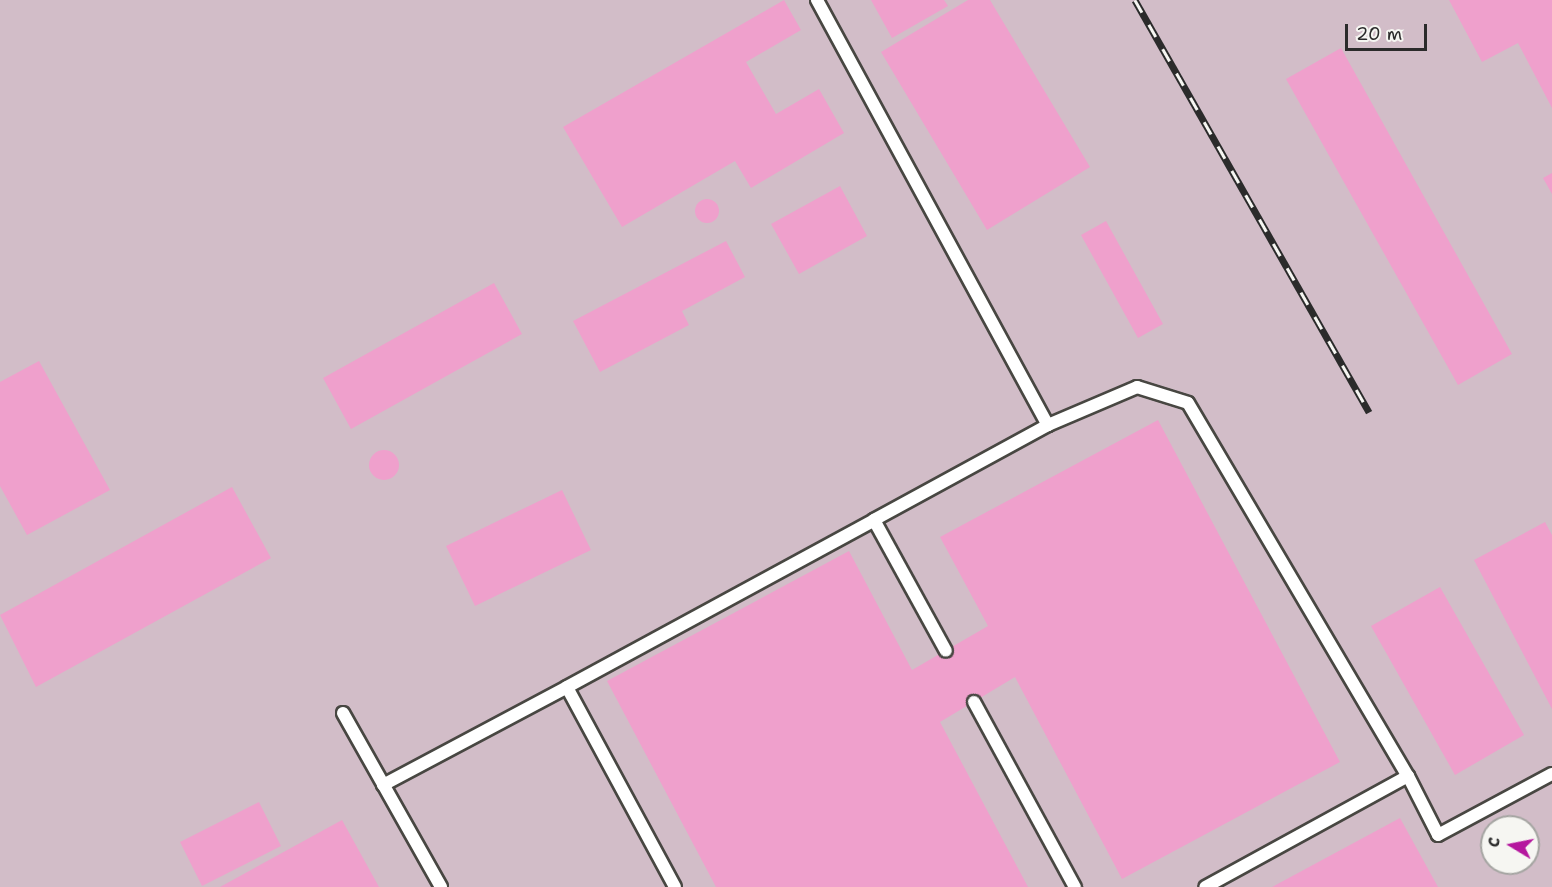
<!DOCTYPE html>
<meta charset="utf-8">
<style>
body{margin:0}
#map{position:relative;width:1552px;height:887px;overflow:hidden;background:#ece3c4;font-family:"Shantell Sans",sans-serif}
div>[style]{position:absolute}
.industrial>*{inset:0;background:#d2bdc8}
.building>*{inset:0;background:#efa0cc}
.round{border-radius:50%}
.roads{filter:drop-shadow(2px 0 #484742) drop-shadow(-2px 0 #484742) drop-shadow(0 2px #484742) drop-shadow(0 -2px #484742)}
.service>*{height:12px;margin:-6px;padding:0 6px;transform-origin:6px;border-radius:6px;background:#fff}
.rail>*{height:7px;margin-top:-3.5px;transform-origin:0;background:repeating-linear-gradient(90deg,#f6f6f2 0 14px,#2b2b2b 0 28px);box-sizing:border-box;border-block:2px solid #2b2b2b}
span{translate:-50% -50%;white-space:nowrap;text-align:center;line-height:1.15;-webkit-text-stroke:4.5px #f6f6f2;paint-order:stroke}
.north{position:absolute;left:1480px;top:815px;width:60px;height:60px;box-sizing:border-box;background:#f6f6f2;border:2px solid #a5a5a2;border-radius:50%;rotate:280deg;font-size:16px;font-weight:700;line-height:24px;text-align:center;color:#2b2b2b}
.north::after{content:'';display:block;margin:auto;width:21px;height:27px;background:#b5179e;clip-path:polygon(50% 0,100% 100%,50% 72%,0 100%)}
.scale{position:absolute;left:1345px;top:24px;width:82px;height:27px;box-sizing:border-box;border:3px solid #2b2b2b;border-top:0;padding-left:8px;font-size:18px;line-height:21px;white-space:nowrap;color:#2b2b2b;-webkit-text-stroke:4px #f6f6f2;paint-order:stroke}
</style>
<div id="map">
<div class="industrial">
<i style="clip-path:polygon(evenodd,0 0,1552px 0,1552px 887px,0 887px,0 0,1492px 827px,1528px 827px,1528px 863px,1492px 863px,1492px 827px)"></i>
</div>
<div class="building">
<i style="clip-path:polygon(784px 0,801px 30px,746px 62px,776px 114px,819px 89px,844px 133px,751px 188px,735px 161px,622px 227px,563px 127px)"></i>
<i style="clip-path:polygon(871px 0,944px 0,948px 6px,892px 38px)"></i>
<i style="clip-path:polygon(968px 0,990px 0,1090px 167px,987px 230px,881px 52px)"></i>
<i style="clip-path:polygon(1449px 0,1552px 0,1552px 108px,1518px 43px,1482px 62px)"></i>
<i style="clip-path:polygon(1341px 48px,1512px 354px,1458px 385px,1286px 79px)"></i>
<i style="clip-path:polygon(1552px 173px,1552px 194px,1543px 178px)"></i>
<i style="clip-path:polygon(840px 186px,867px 236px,799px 274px,771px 224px)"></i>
<i class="round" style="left:695px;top:199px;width:24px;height:24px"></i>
<i style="clip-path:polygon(1106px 221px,1163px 324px,1138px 338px,1081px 235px)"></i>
<i style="clip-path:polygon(726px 241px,745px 277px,682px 311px,689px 325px,600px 372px,573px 321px)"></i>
<i style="clip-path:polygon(494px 283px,522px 334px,351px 429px,323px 378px)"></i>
<i style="clip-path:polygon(39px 361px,110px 490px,27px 535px,0 486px,0 382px)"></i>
<i style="clip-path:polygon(1158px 420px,1340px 762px,1122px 879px,1015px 677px,940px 722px,1028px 887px,716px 887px,607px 681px,849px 551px,912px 670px,988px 626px,940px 537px)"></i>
<i class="round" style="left:369px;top:450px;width:30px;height:30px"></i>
<i style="clip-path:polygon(232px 487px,271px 558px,36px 687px,0 615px)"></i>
<i style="clip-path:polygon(562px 490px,591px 550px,475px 606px,446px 546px)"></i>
<i style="clip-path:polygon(1545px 522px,1552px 535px,1552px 709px,1474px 560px)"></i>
<i style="clip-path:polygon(1440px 587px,1524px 735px,1455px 775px,1371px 626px)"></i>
<i style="clip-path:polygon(259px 802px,281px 846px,202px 886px,180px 842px)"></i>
<i style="clip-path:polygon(1400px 818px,1438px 887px,1272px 887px)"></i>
<i style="clip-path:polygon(342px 820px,379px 887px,220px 887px)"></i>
</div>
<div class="roads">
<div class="service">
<i style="left:817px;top:0;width:484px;rotate:61.5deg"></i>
<i style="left:1048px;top:425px;width:198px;rotate:151.4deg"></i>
<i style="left:874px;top:520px;width:149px;rotate:61.2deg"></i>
<i style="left:1048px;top:425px;width:97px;rotate:-23.1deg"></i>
<i style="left:1137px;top:387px;width:53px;rotate:17.4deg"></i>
<i style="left:1188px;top:403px;width:433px;rotate:59.5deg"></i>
<i style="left:1408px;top:776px;width:231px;rotate:151.3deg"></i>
<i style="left:974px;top:702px;width:211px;rotate:61.4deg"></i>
<i style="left:343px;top:713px;width:200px;rotate:60.6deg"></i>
<i style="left:1408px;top:776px;width:66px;rotate:63deg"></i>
<i style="left:1438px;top:835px;width:129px;rotate:-28.2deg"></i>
<i style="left:383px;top:785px;width:208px;rotate:-28deg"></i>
<i style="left:675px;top:887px;width:227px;rotate:-118.4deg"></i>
<i style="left:567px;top:687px;width:349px;rotate:-28.5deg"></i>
</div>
</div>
<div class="rail">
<i style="left:1135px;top:0;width:474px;rotate:60.4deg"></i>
</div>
<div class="north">С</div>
<div class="scale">20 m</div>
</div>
